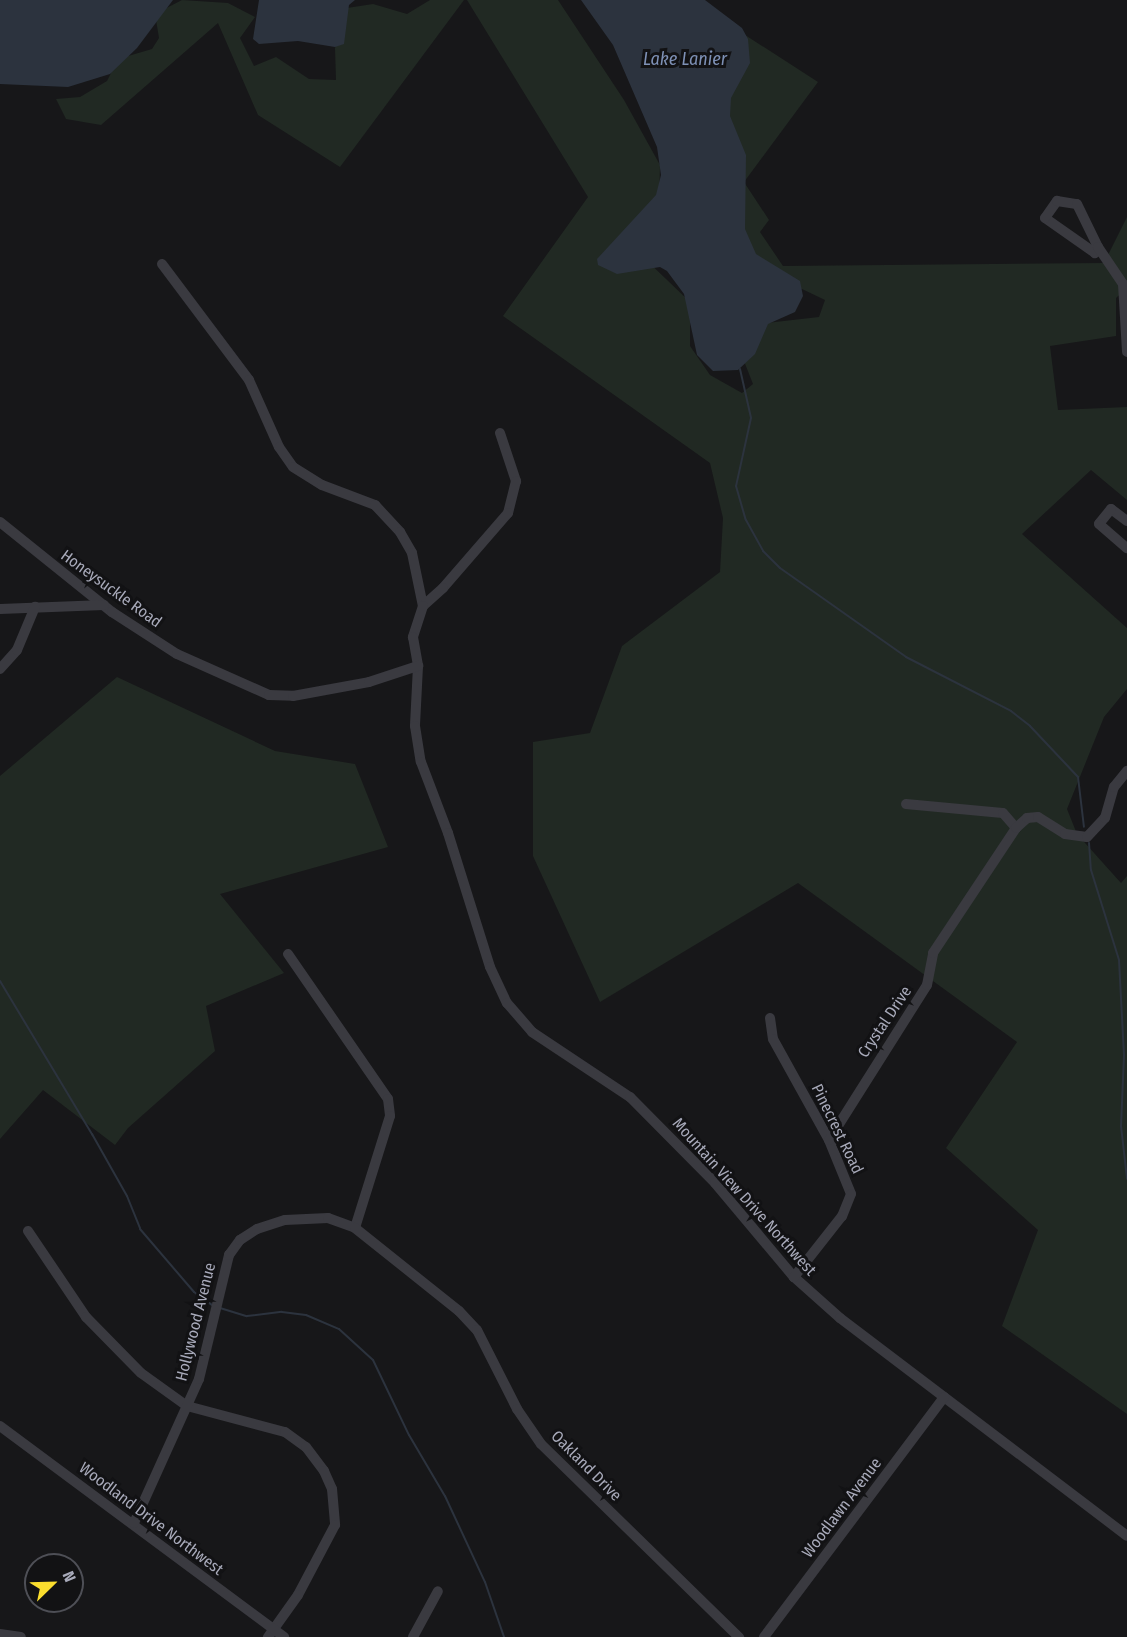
<!DOCTYPE html>
<style>
body{margin:0}
#map{position:relative;width:1127px;height:1637px;overflow:hidden;background:#171719;font-family:"Fira Sans Condensed",sans-serif}
div>[style]{position:absolute}
.green>*{inset:0;background:#212923}
.water>*{inset:0;background:#2c333e}
.stream>*{height:2px;margin:-1px;padding:0 1px;transform-origin:1px;border-radius:1px;background:#2c333e}
.minor>*{height:10px;margin:-5px;padding:0 5px;transform-origin:5px;border-radius:5px;background:#3a3a40}
span{translate:-50% -50%;white-space:nowrap;text-align:center;line-height:1.15;-webkit-text-stroke:6px #121214;paint-order:stroke}
.street-label{font-size:16px;color:#a8aaba}
.water-label{font-size:18px;color:#7e91b6;font-style:italic}
.north{position:absolute;left:24px;top:1553px;width:60px;height:60px;box-sizing:border-box;background:#121214;border:2px solid #4e4f56;border-radius:50%;rotate:67deg;font-size:16px;font-weight:700;line-height:24px;text-align:center;color:#a8aaba}
.north::after{content:'';display:block;margin:auto;width:21px;height:27px;background:#fadd2e;clip-path:polygon(50% 0,100% 100%,50% 72%,0 100%)}
</style>
<div id="map">
<div class="green">
<i style="clip-path:polygon(182px 0,228px 3px,255px 17px,240px 38px,254px 66px,276px 57px,309px 79px,336px 80px,335px 48px,347px 8px,373px 4px,407px 14px,430px 0,464px 0,340px 167px,258px 115px,218px 23px,101px 125px,66px 119px,56px 99px,80px 97px,107px 81px,118px 59px,152px 49px,159px 38px,155px 14px)"></i>
<i style="clip-path:polygon(467px 0,558px 0,624px 100px,660px 165px,659px 206px,641px 255px,690px 302px,690px 346px,710px 375px,742px 393px,753px 384px,740px 351px,750px 325px,819px 317px,825px 300px,802px 289px,776px 286px,753px 272px,691px 0,818px 82px,744px 182px,769px 220px,760px 232px,783px 266px,1104px 263px,1127px 217px,1127px 288px,1116px 298px,1116px 336px,1050px 346px,1058px 410px,1127px 407px,1127px 500px,1091px 470px,1022px 534px,1127px 628px,1127px 689px,1104px 717px,1067px 809px,1077px 834px,1121px 883px,1127px 876px,1127px 1414px,1002px 1326px,1038px 1230px,946px 1148px,1017px 1042px,798px 883px,600px 1002px,533px 856px,533px 742px,590px 733px,622px 646px,720px 572px,723px 518px,710px 463px,503px 316px,588px 197px)"></i>
<i style="clip-path:polygon(117px 677px,275px 751px,355px 764px,388px 847px,220px 894px,284px 973px,206px 1006px,215px 1051px,128px 1128px,115px 1145px,43px 1090px,0 1139px,0 776px)"></i>
</div>
<div class="water">
<i style="clip-path:polygon(0 0,173px 0,137px 48px,110px 74px,68px 87px,0 84px)"></i>
<i style="clip-path:polygon(259px 0,355px 0,349px 5px,344px 44px,335px 47px,298px 41px,259px 44px,253px 39px)"></i>
<i style="clip-path:polygon(581px 0,705px 0,742px 28px,748px 39px,750px 63px,731px 98px,730px 116px,746px 155px,745px 229px,756px 254px,800px 281px,803px 296px,795px 312px,768px 324px,755px 354px,738px 370px,713px 371px,697px 355px,684px 294px,667px 271px,660px 267px,617px 274px,598px 265px,597px 259px,656px 195px,661px 175px,657px 147px,613px 45px)"></i>
</div>
<div class="stream">
<i style="left:740px;top:369px;width:50px;rotate:77.3deg"></i>
<i style="left:751px;top:418px;width:70px;rotate:102.4deg"></i>
<i style="left:736px;top:486px;width:35px;rotate:74deg"></i>
<i style="left:746px;top:520px;width:35px;rotate:61deg"></i>
<i style="left:763px;top:551px;width:24px;rotate:45deg"></i>
<i style="left:780px;top:568px;width:154px;rotate:35.2deg"></i>
<i style="left:906px;top:657px;width:118px;rotate:27.2deg"></i>
<i style="left:1011px;top:711px;width:24px;rotate:38deg"></i>
<i style="left:1030px;top:726px;width:70px;rotate:46.7deg"></i>
<i style="left:1078px;top:777px;width:50px;rotate:83.2deg"></i>
<i style="left:1089px;top:843px;width:27px;rotate:86deg"></i>
<i style="left:1091px;top:870px;width:94px;rotate:72.7deg"></i>
<i style="left:1119px;top:960px;width:95px;rotate:87deg"></i>
<i style="left:1124px;top:1055px;width:71px;rotate:92.4deg"></i>
<i style="left:1121px;top:1126px;width:53px;rotate:83.5deg"></i>
<i style="left:0;top:981px;width:179px;rotate:59deg"></i>
<i style="left:92px;top:1134px;width:71px;rotate:60.6deg"></i>
<i style="left:127px;top:1196px;width:35px;rotate:68deg"></i>
<i style="left:140px;top:1229px;width:83px;rotate:49.4deg"></i>
<i style="left:194px;top:1292px;width:22px;rotate:36deg"></i>
<i style="left:220px;top:1308px;width:28px;rotate:17deg"></i>
<i style="left:247px;top:1316px;width:35px;rotate:-7deg"></i>
<i style="left:282px;top:1312px;width:24px;rotate:7deg"></i>
<i style="left:306px;top:1315px;width:36px;rotate:23deg"></i>
<i style="left:339px;top:1329px;width:46px;rotate:42.4deg"></i>
<i style="left:373px;top:1360px;width:83px;rotate:64.4deg"></i>
<i style="left:409px;top:1435px;width:71px;rotate:59.5deg"></i>
<i style="left:445px;top:1496px;width:95px;rotate:65.1deg"></i>
<i style="left:485px;top:1582px;width:58px;rotate:70.9deg"></i>
</div>
<div class="minor">
<i style="left:1098px;top:247px;width:7px;rotate:117deg"></i>
<i style="left:1095px;top:253px;width:61px;rotate:-145deg"></i>
<i style="left:1045px;top:218px;width:21px;rotate:-55deg"></i>
<i style="left:1057px;top:201px;width:20px;rotate:9deg"></i>
<i style="left:1077px;top:204px;width:48px;rotate:64deg"></i>
<i style="left:1098px;top:247px;width:45px;rotate:56deg"></i>
<i style="left:1123px;top:284px;width:68px;rotate:86.6deg"></i>
<i style="left:162px;top:264px;width:145px;rotate:53.1deg"></i>
<i style="left:249px;top:380px;width:73px;rotate:65.9deg"></i>
<i style="left:279px;top:447px;width:24px;rotate:55deg"></i>
<i style="left:293px;top:467px;width:34px;rotate:32deg"></i>
<i style="left:322px;top:485px;width:57px;rotate:20.7deg"></i>
<i style="left:375px;top:505px;width:37px;rotate:47deg"></i>
<i style="left:400px;top:532px;width:24px;rotate:60deg"></i>
<i style="left:412px;top:553px;width:54px;rotate:78.3deg"></i>
<i style="left:500px;top:433px;width:51px;rotate:71.6deg"></i>
<i style="left:516px;top:481px;width:33px;rotate:104deg"></i>
<i style="left:508px;top:513px;width:99px;rotate:130.9deg"></i>
<i style="left:443px;top:588px;width:27px;rotate:138deg"></i>
<i style="left:423px;top:606px;width:33px;rotate:108deg"></i>
<i style="left:413px;top:637px;width:29px;rotate:80deg"></i>
<i style="left:418px;top:666px;width:60px;rotate:92.9deg"></i>
<i style="left:415px;top:726px;width:36px;rotate:81deg"></i>
<i style="left:421px;top:762px;width:76px;rotate:69.2deg"></i>
<i style="left:448px;top:833px;width:140px;rotate:72.6deg"></i>
<i style="left:490px;top:967px;width:40px;rotate:65deg"></i>
<i style="left:507px;top:1003px;width:38px;rotate:49deg"></i>
<i style="left:532px;top:1032px;width:118px;rotate:33.6deg"></i>
<i style="left:630px;top:1097px;width:121px;rotate:45.3deg"></i>
<i style="left:715px;top:1183px;width:123px;rotate:50deg"></i>
<i style="left:794px;top:1277px;width:62px;rotate:41.7deg"></i>
<i style="left:840px;top:1318px;width:360px;rotate:37.2deg"></i>
<i style="left:1127px;top:521px;width:20px;rotate:-143deg"></i>
<i style="left:1111px;top:509px;width:19px;rotate:129deg"></i>
<i style="left:1099px;top:524px;width:37px;rotate:41deg"></i>
<i style="left:0;top:522px;width:144px;rotate:38.8deg"></i>
<i style="left:112px;top:612px;width:77px;rotate:32.9deg"></i>
<i style="left:177px;top:654px;width:101px;rotate:24deg"></i>
<i style="left:269px;top:695px;width:24px;rotate:2deg"></i>
<i style="left:293px;top:696px;width:77px;rotate:-10.4deg"></i>
<i style="left:369px;top:682px;width:52px;rotate:-18.1deg"></i>
<i style="left:0;top:609px;width:104px;rotate:-2.2deg"></i>
<i style="left:0;top:669px;width:25px;rotate:-48deg"></i>
<i style="left:17px;top:650px;width:47px;rotate:-67.3deg"></i>
<i style="left:906px;top:804px;width:97px;rotate:5.3deg"></i>
<i style="left:1003px;top:813px;width:20px;rotate:49deg"></i>
<i style="left:288px;top:954px;width:176px;rotate:55.4deg"></i>
<i style="left:388px;top:1099px;width:17px;rotate:83deg"></i>
<i style="left:390px;top:1116px;width:117px;rotate:107.4deg"></i>
<i style="left:770px;top:1018px;width:21px;rotate:82deg"></i>
<i style="left:773px;top:1039px;width:115px;rotate:61deg"></i>
<i style="left:829px;top:1140px;width:58px;rotate:67.8deg"></i>
<i style="left:851px;top:1194px;width:24px;rotate:112deg"></i>
<i style="left:842px;top:1216px;width:78px;rotate:128.2deg"></i>
<i style="left:829px;top:1140px;width:183px;rotate:-57.7deg"></i>
<i style="left:927px;top:985px;width:33px;rotate:-79deg"></i>
<i style="left:933px;top:953px;width:150px;rotate:-56.4deg"></i>
<i style="left:1016px;top:828px;width:15px;rotate:-42deg"></i>
<i style="left:1027px;top:818px;width:11px;rotate:-5deg"></i>
<i style="left:1038px;top:817px;width:32px;rotate:32deg"></i>
<i style="left:1065px;top:834px;width:22px;rotate:8deg"></i>
<i style="left:1087px;top:837px;width:26px;rotate:-47deg"></i>
<i style="left:1105px;top:818px;width:32px;rotate:-74deg"></i>
<i style="left:1114px;top:787px;width:21px;rotate:-51deg"></i>
<i style="left:28px;top:1231px;width:104px;rotate:56deg"></i>
<i style="left:86px;top:1317px;width:78px;rotate:45.5deg"></i>
<i style="left:141px;top:1373px;width:57px;rotate:35.7deg"></i>
<i style="left:187px;top:1406px;width:101px;rotate:14.9deg"></i>
<i style="left:285px;top:1432px;width:26px;rotate:36deg"></i>
<i style="left:306px;top:1447px;width:30px;rotate:53deg"></i>
<i style="left:324px;top:1471px;width:20px;rotate:66deg"></i>
<i style="left:332px;top:1489px;width:36px;rotate:85deg"></i>
<i style="left:335px;top:1525px;width:79px;rotate:117.9deg"></i>
<i style="left:298px;top:1595px;width:52px;rotate:125.5deg"></i>
<i style="left:0;top:1426px;width:354px;rotate:36.6deg"></i>
<i style="left:134px;top:1523px;width:158px;rotate:-65.7deg"></i>
<i style="left:199px;top:1379px;width:128px;rotate:-76.4deg"></i>
<i style="left:229px;top:1255px;width:19px;rotate:-54deg"></i>
<i style="left:240px;top:1240px;width:20px;rotate:-33deg"></i>
<i style="left:257px;top:1229px;width:29px;rotate:-18deg"></i>
<i style="left:285px;top:1220px;width:43px;rotate:-2.7deg"></i>
<i style="left:328px;top:1218px;width:29px;rotate:20deg"></i>
<i style="left:355px;top:1228px;width:133px;rotate:38.6deg"></i>
<i style="left:459px;top:1311px;width:26px;rotate:47deg"></i>
<i style="left:477px;top:1330px;width:89px;rotate:63.1deg"></i>
<i style="left:517px;top:1409px;width:42px;rotate:55.6deg"></i>
<i style="left:541px;top:1444px;width:277px;rotate:44.3deg"></i>
<i style="left:0;top:1634px;width:21px;rotate:8deg"></i>
<i style="left:413px;top:1637px;width:52px;rotate:-61.5deg"></i>
<i style="left:764px;top:1637px;width:300px;rotate:-53.1deg"></i>
</div>
<div class="street-label">
<span style="left:111px;top:589px;rotate:36deg">Honeysuckle Road</span>
<span style="left:885px;top:1022px;rotate:-56deg">Crystal Drive</span>
<span style="left:837px;top:1129px;rotate:64deg">Pinecrest Road</span>
<span style="left:744px;top:1197px;rotate:48deg">Mountain View Drive Northwest</span>
<span style="left:196px;top:1322px;rotate:-76deg">Hollywood Avenue</span>
<span style="left:586px;top:1466px;rotate:45deg">Oakland Drive</span>
<span style="left:842px;top:1508px;rotate:-53deg">Woodlawn Avenue</span>
<span style="left:151px;top:1519px;rotate:37deg">Woodland Drive Northwest</span>
</div>
<div class="water-label">
<span style="left:685px;top:59px">Lake Lanier</span>
</div>
<div class="north">N</div>
</div>
